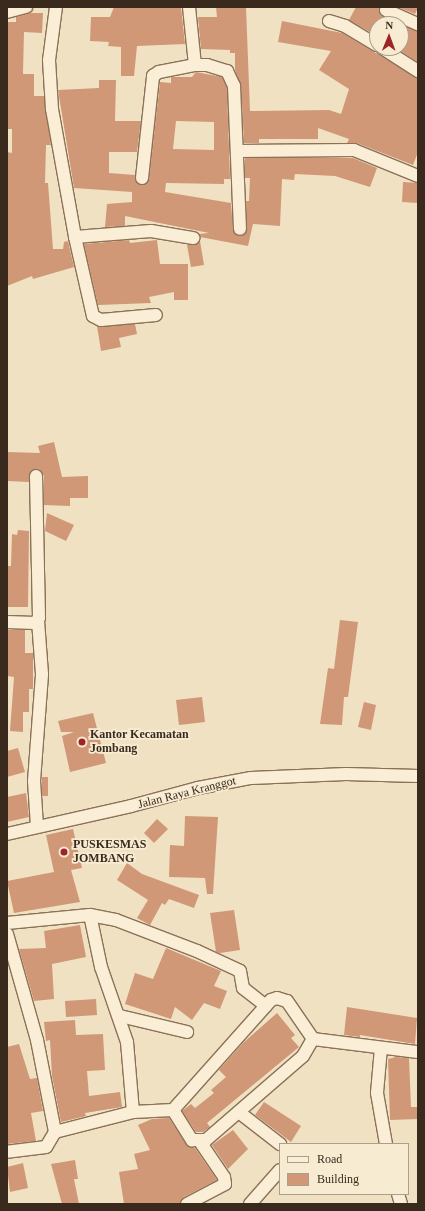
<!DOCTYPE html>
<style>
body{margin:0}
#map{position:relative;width:425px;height:1211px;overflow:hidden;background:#f0e1c2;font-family:Georgia,serif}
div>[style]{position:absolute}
.building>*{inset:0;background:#d09876}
.roads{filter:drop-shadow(1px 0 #8b7158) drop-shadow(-1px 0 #8b7158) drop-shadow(0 1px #8b7158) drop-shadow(0 -1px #8b7158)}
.minor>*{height:12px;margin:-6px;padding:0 6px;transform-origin:6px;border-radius:6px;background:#faeed6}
.dots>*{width:11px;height:11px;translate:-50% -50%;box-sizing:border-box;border:2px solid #f7ebd2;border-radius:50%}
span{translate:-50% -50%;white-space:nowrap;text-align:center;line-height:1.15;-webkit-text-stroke:3.5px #f7ebd2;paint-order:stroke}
.poi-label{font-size:12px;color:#3a2a1d;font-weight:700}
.left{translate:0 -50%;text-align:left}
.street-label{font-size:12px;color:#3a2a1d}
.frame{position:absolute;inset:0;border:8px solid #3a2a1d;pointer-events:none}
.legend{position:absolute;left:279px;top:1143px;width:130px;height:52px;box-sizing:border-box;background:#f7ebd2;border:1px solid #ab9e8a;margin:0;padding:5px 7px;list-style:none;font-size:12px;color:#3a2a1d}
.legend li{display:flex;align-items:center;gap:8px;height:20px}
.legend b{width:20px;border:1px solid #ab9e8a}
.north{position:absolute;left:369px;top:16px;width:40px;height:40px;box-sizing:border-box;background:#f7ebd2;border:1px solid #ab9e8a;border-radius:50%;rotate:1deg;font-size:11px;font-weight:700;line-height:16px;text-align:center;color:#3a2a1d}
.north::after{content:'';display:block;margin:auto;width:14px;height:18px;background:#9d252a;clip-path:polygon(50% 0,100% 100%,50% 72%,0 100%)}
</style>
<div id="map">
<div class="building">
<i style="clip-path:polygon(114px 7px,181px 7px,185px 44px,137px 46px,134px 76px,121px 76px,121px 47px,108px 46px,109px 42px,90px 41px,91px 17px,110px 17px)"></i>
<i style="clip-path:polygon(216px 7px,246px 7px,250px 111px,329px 110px,341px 114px,349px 89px,319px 70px,331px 51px,278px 42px,282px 21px,342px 33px,418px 78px,418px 152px,413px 165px,357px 143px,347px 143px,349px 139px,318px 128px,318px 139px,259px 139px,259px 143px,244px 143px,241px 86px,235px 70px,235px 53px,230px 53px,230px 50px,201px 49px,198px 17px,217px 17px)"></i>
<i style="clip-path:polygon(356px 7px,379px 7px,380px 15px,399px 24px,377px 24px,377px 36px,349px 20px)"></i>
<i style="clip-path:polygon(398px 7px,418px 7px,418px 8px,415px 14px)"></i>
<i style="clip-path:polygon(31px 13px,43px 13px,42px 33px,24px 32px,23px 74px,34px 74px,34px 96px,44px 96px,51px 145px,46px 145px,45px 183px,48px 183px,53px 249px,63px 249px,64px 242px,68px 241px,74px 267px,33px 279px,32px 276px,7px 286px,7px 152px,12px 153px,12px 129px,7px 129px,7px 22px,16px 22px,16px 17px)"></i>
<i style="clip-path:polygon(401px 25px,418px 31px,418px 62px,396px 48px,401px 48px)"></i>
<i style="clip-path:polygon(evenodd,196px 72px,222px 77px,227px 88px,230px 179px,224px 179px,224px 184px,166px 183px,165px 192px,231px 203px,233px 230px,240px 236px,247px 229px,246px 201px,249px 201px,250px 178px,245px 178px,245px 158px,353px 158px,377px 168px,370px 187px,335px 176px,295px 174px,294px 180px,282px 179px,280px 226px,253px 224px,248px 246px,200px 237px,199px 234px,209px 233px,125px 216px,125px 226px,105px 227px,107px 204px,132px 202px,132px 192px,74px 188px,58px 90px,99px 88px,99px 80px,116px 80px,115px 121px,141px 121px,137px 152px,109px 152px,109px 173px,135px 175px,135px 181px,142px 185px,149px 179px,160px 82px,171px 83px,171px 77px,192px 77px,196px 72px,176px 121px,214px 122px,214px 150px,173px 149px,176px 121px)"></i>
<i style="clip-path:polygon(403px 182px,418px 183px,418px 203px,402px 202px)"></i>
<i style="clip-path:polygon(129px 240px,130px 243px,157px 240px,160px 264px,188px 264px,188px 300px,174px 300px,174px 292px,149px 297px,151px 303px,98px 305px,84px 244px)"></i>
<i style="clip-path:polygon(200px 241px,204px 265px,191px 267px,187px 245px,195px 245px)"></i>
<i style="clip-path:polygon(135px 324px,137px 334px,119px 338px,121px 347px,101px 351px,97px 326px)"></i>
<i style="clip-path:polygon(54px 442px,62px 477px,88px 476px,88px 498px,70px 498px,70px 506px,44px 505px,44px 476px,39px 469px,30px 472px,29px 482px,7px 481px,7px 452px,40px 453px,38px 446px)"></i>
<i style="clip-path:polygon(47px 513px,74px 525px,66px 541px,45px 531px)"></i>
<i style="clip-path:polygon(18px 530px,29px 531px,28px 607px,7px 607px,7px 566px,11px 566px,12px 534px,17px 535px)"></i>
<i style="clip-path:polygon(340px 620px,358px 622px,348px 697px,344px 697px,342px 725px,320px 724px,328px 668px,334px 669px)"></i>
<i style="clip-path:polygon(8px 630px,25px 630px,25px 653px,33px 653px,33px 689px,29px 689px,29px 712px,23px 712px,23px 732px,10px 731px,14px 677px,7px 676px)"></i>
<i style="clip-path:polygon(202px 697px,205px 722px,179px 725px,176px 700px)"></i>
<i style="clip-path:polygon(364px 702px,376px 705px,371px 730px,358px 727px)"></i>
<i style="clip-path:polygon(93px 713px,106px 763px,70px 772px,62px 736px,74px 732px,61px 732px,58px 721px)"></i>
<i style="clip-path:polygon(18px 748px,25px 772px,7px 777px,7px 751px)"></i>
<i style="clip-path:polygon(42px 777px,48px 777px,48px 796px,42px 796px)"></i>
<i style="clip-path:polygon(26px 793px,29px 817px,7px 822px,7px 797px)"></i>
<i style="clip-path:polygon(185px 816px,218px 817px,213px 894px,207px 894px,205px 878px,169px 877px,170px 845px,184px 846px)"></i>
<i style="clip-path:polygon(157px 819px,168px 829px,154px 843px,144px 833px)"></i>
<i style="clip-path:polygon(73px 829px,82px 868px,71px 870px,80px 902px,14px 913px,7px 881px,54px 872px,46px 835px)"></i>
<i style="clip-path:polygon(127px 863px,142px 874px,199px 895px,194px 908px,169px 899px,165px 905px,162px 903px,150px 925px,137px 918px,148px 900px,117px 880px)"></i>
<i style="clip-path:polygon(234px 910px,240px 950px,220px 953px,216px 952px,210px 913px)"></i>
<i style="clip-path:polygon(80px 925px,86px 957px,52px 964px,54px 999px,34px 1001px,19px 949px,46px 948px,44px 931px)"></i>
<i style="clip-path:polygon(166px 948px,221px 971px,214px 986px,227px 991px,220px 1009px,204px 1003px,192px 1020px,175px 1007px,171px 1019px,125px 1004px,135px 973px,153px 979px)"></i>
<i style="clip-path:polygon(96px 999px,97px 1015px,66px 1017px,65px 1001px)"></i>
<i style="clip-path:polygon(347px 1007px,417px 1018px,415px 1044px,360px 1035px,360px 1037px,344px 1035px)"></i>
<i style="clip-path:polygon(277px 1013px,295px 1035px,291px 1038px,299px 1047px,207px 1123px,210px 1127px,203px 1132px,196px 1132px,182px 1111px,191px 1104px,195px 1108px,214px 1093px,211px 1090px,226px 1077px,219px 1070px,243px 1043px)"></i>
<i style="clip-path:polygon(75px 1020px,76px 1035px,103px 1034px,105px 1070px,87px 1071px,89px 1096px,120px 1092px,122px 1107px,85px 1113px,86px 1116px,61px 1122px,52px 1076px,50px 1040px,46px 1041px,44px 1022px)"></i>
<i style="clip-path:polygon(19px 1044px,30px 1079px,37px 1078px,43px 1111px,31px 1113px,36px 1141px,7px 1144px,7px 1047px)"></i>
<i style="clip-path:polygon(396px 1057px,409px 1058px,411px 1107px,418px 1107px,418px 1119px,390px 1120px,388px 1059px)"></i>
<i style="clip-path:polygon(264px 1102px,301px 1126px,291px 1142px,255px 1115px)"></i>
<i style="clip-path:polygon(169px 1118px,186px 1144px,195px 1148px,217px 1180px,184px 1197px,180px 1204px,124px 1204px,119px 1172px,138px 1169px,134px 1154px,150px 1150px,138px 1125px,152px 1119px)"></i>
<i style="clip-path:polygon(233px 1130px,248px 1149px,228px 1169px,212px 1145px)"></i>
<i style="clip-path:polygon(75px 1160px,78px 1179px,74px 1179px,79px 1204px,62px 1204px,51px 1164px)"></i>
<i style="clip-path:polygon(23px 1163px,28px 1188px,10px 1192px,7px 1167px)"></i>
</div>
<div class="roads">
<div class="minor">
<i style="left:56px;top:7px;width:53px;rotate:97.5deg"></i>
<i style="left:49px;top:60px;width:49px;rotate:86.5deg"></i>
<i style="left:52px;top:109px;width:130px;rotate:79.8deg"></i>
<i style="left:75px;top:237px;width:81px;rotate:77.2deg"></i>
<i style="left:93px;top:316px;width:9px;rotate:27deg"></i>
<i style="left:101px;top:320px;width:55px;rotate:-5.2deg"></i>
<i style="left:386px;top:10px;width:35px;rotate:24deg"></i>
<i style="left:7px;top:12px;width:20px;rotate:-15deg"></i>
<i style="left:329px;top:21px;width:17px;rotate:17deg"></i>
<i style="left:345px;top:26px;width:37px;rotate:31deg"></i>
<i style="left:382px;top:48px;width:43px;rotate:32.6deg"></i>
<i style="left:195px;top:65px;width:12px"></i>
<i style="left:207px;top:65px;width:21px;rotate:17deg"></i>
<i style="left:227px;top:71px;width:17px;rotate:65deg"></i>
<i style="left:234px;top:86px;width:143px;rotate:87.6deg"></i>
<i style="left:238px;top:151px;width:116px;rotate:-0.5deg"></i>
<i style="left:354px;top:150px;width:69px;rotate:22.1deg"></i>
<i style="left:142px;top:178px;width:103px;rotate:-83.8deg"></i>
<i style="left:153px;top:76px;width:7px;rotate:-34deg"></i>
<i style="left:159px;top:72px;width:37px;rotate:-11deg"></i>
<i style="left:195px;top:65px;width:58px;rotate:-95.9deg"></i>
<i style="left:75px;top:237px;width:76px;rotate:-4.5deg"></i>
<i style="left:151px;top:231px;width:43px;rotate:9.5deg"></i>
<i style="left:7px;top:622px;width:28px;rotate:2deg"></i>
<i style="left:35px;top:623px;width:6px;rotate:-51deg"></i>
<i style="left:39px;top:618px;width:142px;rotate:-91.2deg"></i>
<i style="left:37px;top:826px;width:45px;rotate:-93.8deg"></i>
<i style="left:34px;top:781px;width:107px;rotate:-85.7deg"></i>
<i style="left:42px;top:674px;width:53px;rotate:-94.3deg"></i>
<i style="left:7px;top:834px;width:127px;rotate:-12.7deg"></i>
<i style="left:131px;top:806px;width:69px;rotate:-15deg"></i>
<i style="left:198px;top:788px;width:54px;rotate:-10.7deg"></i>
<i style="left:251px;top:778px;width:95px;rotate:-2.4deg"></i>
<i style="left:346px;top:774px;width:72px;rotate:1.6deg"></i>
<i style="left:7px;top:923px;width:83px;rotate:-5.5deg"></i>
<i style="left:90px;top:915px;width:26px;rotate:11deg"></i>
<i style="left:116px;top:920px;width:87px;rotate:20.9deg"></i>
<i style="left:197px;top:951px;width:47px;rotate:24.9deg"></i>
<i style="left:240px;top:971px;width:17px;rotate:80deg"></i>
<i style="left:243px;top:988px;width:29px;rotate:38deg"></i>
<i style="left:7px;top:934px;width:110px;rotate:74.2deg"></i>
<i style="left:37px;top:1040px;width:94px;rotate:78.9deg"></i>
<i style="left:55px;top:1132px;width:17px;rotate:121deg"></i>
<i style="left:46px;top:1147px;width:39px;rotate:173deg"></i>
<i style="left:120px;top:1016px;width:69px;rotate:13.4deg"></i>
<i style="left:381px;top:1048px;width:45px;rotate:95.1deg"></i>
<i style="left:377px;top:1093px;width:52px;rotate:80deg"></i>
<i style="left:173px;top:1110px;width:36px;rotate:58deg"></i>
<i style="left:192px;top:1140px;width:14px"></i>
<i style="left:206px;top:1140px;width:128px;rotate:-40.9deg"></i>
<i style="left:303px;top:1056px;width:20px;rotate:-60deg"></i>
<i style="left:133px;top:1112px;width:40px;rotate:-2.9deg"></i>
<i style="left:173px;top:1110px;width:147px;rotate:-48.3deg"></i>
<i style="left:271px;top:1000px;width:6px;rotate:-18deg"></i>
<i style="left:277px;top:998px;width:10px;rotate:17deg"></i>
<i style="left:287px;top:1001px;width:46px;rotate:55.6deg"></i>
<i style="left:313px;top:1039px;width:106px;rotate:7.1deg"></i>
<i style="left:240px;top:1113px;width:51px;rotate:37.8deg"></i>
<i style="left:55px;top:1132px;width:81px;rotate:-14.4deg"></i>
<i style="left:133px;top:1112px;width:70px;rotate:-94.9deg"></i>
<i style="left:127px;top:1042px;width:79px;rotate:-109.1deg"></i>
<i style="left:101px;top:967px;width:53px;rotate:-101.9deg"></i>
<i style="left:398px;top:1194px;width:10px;rotate:73deg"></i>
<i style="left:187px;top:1204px;width:43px;rotate:-27.8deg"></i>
<i style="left:225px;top:1184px;width:7px;rotate:-98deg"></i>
<i style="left:224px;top:1177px;width:41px;rotate:-124.1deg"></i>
<i style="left:250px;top:1204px;width:45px;rotate:-48.6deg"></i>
</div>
</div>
<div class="dots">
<i style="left:82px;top:742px;background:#9d252a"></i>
<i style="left:64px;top:852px;background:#9d252a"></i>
</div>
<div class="poi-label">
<span class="left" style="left:90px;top:742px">Kantor Kecamatan<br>Jombang</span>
<span class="left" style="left:73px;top:852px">PUSKESMAS<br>JOMBANG</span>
</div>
<div class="street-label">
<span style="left:187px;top:793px;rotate:-14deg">Jalan Raya Kranggot</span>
</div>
<div class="frame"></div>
<ul class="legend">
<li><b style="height:5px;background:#faeed6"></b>Road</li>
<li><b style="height:11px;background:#d09876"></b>Building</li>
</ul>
<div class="north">N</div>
</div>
